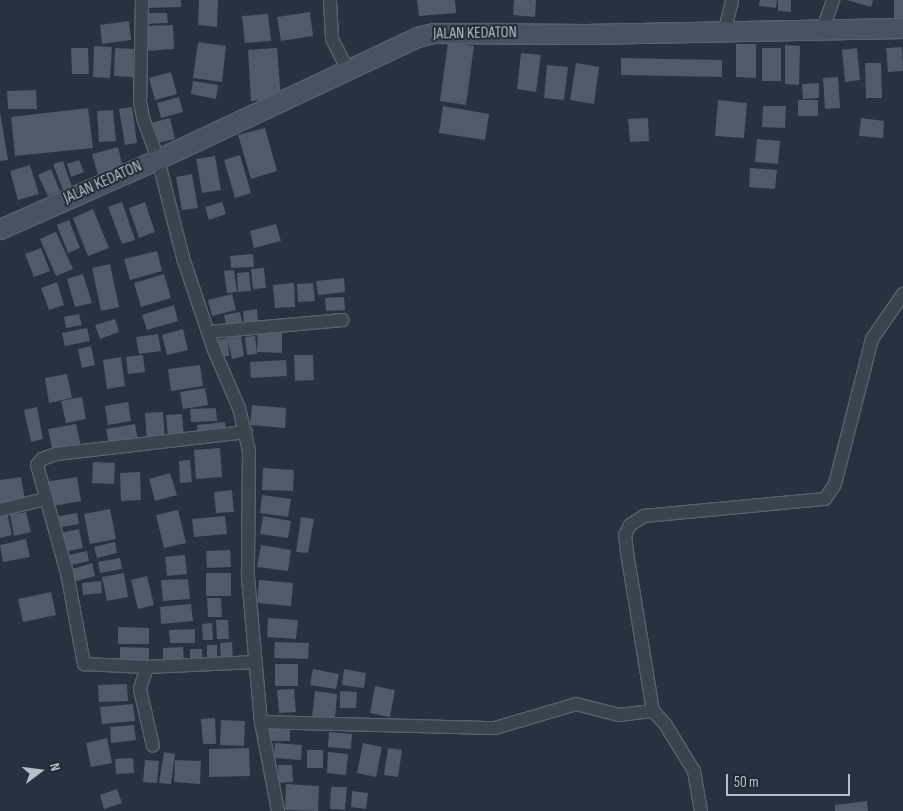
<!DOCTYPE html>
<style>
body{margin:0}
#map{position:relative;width:903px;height:811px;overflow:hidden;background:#25323f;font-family:"Sofia Sans Condensed",sans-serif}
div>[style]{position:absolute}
.building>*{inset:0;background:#4e5b6a}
.roads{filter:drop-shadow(1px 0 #57626d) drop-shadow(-1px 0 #57626d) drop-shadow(0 1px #57626d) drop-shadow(0 -1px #57626d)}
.street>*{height:12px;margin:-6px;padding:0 6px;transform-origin:6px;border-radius:6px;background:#39444f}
.secondary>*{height:19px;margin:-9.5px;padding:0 9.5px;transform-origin:9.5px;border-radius:9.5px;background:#475362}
span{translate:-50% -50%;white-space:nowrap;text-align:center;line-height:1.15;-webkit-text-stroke:4px #1e2934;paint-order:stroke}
.street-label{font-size:16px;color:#b5bfca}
.north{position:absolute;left:15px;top:746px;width:50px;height:50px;-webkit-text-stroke:4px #1e2934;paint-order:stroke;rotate:75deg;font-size:14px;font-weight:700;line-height:20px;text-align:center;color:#b5bfca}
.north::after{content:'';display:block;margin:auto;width:18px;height:22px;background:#b5bfca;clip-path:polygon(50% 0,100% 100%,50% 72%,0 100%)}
.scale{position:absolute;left:726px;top:774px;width:124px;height:22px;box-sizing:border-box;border:2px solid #b5bfca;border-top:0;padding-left:6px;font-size:15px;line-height:18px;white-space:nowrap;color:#b5bfca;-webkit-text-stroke:4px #1e2934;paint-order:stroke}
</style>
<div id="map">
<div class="building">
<i style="clip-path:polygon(144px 0,181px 0,181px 7px,144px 8px)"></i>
<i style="clip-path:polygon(199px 0,218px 0,217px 27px,198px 25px)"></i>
<i style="clip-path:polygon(417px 0,455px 0,456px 13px,419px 16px)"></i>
<i style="clip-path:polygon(514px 0,536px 0,535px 17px,513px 15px)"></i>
<i style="clip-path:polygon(760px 0,777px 0,776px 8px,759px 6px)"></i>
<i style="clip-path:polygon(778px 0,791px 0,791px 12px,778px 11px)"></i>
<i style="clip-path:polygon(847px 0,873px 0,871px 7px)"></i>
<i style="clip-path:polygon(894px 0,903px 0,903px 18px,894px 18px)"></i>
<i style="clip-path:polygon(310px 12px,313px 36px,281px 41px,277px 17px)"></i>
<i style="clip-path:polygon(145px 13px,167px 13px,168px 23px,145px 24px)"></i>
<i style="clip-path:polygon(268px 14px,271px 41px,245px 43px,242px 16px)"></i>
<i style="clip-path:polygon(129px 21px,131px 40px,102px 44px,100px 25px)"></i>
<i style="clip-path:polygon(173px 25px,174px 49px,146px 51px,145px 26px)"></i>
<i style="clip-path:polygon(198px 42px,226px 46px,222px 82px,193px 78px)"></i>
<i style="clip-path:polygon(448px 42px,474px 46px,466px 105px,440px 101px)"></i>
<i style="clip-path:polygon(736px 44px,756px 44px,756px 78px,736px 77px)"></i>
<i style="clip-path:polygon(785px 45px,800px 46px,799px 85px,785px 84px)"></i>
<i style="clip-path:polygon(94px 46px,112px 47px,110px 78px,93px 77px)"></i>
<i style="clip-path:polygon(902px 47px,903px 71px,888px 72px,886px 48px)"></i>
<i style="clip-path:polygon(71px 48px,88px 48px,89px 74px,72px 74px)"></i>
<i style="clip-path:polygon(115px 48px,134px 49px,133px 77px,114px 76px)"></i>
<i style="clip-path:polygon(277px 48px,281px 99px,251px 101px,248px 50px)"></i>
<i style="clip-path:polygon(762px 48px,781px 48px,781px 81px,762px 81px)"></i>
<i style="clip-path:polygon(857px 48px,860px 80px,845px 82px,842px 50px)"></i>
<i style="clip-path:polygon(521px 53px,541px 55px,536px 92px,517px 89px)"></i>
<i style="clip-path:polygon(621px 58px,722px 60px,722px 77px,621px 75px)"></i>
<i style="clip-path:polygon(576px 63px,599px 67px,594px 104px,570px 100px)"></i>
<i style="clip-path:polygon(865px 63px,881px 63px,882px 98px,866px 98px)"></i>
<i style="clip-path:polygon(547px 65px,568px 67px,564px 100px,544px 98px)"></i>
<i style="clip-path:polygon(171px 72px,177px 94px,155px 100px,149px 78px)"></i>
<i style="clip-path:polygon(838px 77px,840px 108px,825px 109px,823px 78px)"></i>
<i style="clip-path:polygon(193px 81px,218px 85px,216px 99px,191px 94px)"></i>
<i style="clip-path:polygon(819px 83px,819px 98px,803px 99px,802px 84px)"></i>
<i style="clip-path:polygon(36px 90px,37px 109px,8px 109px,7px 91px)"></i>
<i style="clip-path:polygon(179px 97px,183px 112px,161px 118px,157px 103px)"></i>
<i style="clip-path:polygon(718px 100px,747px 103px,744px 138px,715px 136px)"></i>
<i style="clip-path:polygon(798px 100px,818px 100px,818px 116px,798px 116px)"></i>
<i style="clip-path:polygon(443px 106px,489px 114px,485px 140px,439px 133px)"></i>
<i style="clip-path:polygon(763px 106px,786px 106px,785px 128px,762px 127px)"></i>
<i style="clip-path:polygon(132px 107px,137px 143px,125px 145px,119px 109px)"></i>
<i style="clip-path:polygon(88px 108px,93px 148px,15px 156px,11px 117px)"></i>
<i style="clip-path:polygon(113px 110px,116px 141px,99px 142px,97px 111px)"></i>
<i style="clip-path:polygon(0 112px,8px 160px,0 161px)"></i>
<i style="clip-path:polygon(170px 118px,175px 139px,152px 144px,147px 124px)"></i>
<i style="clip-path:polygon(648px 118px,649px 141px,630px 142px,628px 119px)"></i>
<i style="clip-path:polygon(861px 118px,884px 121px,883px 138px,859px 136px)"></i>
<i style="clip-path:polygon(265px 128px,277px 171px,251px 179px,238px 135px)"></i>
<i style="clip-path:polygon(757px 139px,780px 141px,778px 164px,755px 162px)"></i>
<i style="clip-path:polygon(118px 147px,123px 168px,98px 175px,92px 154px)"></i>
<i style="clip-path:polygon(240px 155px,251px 193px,235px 198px,224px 160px)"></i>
<i style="clip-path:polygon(215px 156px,221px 190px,202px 193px,196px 159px)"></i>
<i style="clip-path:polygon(79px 160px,84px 172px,71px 177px,67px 164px)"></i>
<i style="clip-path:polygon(63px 161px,72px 187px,63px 190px,53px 164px)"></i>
<i style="clip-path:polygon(30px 165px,39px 194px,18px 200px,10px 171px)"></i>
<i style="clip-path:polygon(750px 168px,777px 170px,775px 189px,749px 187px)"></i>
<i style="clip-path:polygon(51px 169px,60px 191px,48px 196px,38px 175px)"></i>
<i style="clip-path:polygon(192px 174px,198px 208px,182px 210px,176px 177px)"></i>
<i style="clip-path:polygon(122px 202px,135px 240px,122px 244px,108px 207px)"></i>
<i style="clip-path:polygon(145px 202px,155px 232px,139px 238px,129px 208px)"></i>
<i style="clip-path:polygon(222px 202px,226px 214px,209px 220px,205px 207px)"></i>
<i style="clip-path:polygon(93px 209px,109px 248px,88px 256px,73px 218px)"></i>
<i style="clip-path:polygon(69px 220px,80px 248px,68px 253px,57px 225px)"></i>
<i style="clip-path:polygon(276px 224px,281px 241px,254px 248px,250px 231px)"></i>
<i style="clip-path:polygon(56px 232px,73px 269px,56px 276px,40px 239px)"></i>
<i style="clip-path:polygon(41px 248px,50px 271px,34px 277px,25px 254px)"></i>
<i style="clip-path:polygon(157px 251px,162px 271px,130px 280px,124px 259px)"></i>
<i style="clip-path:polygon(253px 254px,254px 267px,231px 268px,230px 256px)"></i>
<i style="clip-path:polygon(110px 264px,119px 307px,101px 311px,92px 268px)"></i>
<i style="clip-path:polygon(264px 268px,266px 288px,253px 289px,251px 269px)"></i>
<i style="clip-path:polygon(234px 270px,237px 292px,227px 293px,224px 271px)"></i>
<i style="clip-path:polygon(249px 272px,251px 291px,238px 292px,237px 273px)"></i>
<i style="clip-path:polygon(83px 274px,92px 303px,75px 307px,67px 279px)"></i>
<i style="clip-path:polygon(164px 274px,171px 298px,141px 307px,134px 283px)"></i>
<i style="clip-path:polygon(344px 278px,345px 292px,318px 295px,316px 281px)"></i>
<i style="clip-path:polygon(57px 282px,64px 305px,49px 310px,41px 288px)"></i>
<i style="clip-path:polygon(294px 283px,295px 307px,275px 308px,273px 285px)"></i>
<i style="clip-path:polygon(313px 283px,315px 301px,298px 302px,297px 284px)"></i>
<i style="clip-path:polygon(232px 294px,236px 310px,212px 316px,208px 300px)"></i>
<i style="clip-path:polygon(344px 297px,345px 310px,326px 311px,325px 298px)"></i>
<i style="clip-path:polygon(174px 305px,178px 321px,147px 330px,142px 315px)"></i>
<i style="clip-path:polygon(257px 309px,258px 323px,244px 324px,243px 311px)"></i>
<i style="clip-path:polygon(240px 312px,243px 325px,227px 329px,224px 315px)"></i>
<i style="clip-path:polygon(79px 314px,82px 325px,66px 328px,64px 317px)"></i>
<i style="clip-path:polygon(115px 319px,119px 332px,100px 339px,95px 325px)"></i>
<i style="clip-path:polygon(87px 328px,90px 341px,65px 346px,62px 333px)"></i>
<i style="clip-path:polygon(183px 329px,188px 350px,167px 355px,162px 335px)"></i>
<i style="clip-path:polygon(258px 332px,282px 332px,282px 353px,257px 352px)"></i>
<i style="clip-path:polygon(158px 334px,161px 351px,139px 354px,136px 337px)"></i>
<i style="clip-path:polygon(241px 336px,244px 356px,232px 359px,228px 342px,229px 356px,218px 357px,217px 340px)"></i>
<i style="clip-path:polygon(255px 336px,257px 354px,247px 355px,245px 337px)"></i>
<i style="clip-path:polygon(91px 346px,95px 365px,82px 368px,78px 349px)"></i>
<i style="clip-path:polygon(143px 355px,145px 372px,128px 374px,126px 357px)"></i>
<i style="clip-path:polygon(294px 355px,313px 355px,314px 380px,295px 381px)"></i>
<i style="clip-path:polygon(121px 357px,125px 386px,107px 389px,103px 360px)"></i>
<i style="clip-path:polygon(286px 360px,287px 376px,251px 378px,250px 362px)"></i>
<i style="clip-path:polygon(200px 365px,203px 386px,171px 391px,168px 369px)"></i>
<i style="clip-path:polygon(67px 374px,72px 398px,49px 403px,45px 378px)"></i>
<i style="clip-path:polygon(205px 388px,208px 405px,183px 409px,180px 392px)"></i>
<i style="clip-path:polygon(82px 397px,86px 419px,66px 423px,61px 401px)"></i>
<i style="clip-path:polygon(128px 402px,131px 421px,108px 425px,105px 406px)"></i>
<i style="clip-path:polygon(252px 405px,286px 408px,285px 428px,250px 425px)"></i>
<i style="clip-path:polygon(37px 407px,43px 439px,31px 442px,24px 410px)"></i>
<i style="clip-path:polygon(216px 408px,217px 421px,191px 422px,190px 409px)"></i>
<i style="clip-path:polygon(163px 412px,165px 439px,147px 441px,145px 413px)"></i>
<i style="clip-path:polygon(182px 414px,184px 436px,168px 437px,166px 415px)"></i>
<i style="clip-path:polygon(225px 422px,226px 433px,198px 436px,197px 425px)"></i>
<i style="clip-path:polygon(76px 424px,81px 447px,53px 453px,48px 429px)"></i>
<i style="clip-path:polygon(135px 424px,138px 440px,109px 445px,106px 429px)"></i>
<i style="clip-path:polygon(220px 448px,222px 477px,196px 479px,194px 450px)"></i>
<i style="clip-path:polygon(190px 460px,192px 482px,180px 483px,179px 461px)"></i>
<i style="clip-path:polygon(93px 462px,115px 463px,114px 484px,92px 483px)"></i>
<i style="clip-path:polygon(263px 468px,294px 470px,293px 491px,262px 490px)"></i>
<i style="clip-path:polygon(140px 472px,141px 500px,121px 501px,120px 473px)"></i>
<i style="clip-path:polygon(170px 473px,177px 495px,155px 501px,149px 479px)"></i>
<i style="clip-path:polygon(21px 477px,25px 500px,0 504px,0 480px)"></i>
<i style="clip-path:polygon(77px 477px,81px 501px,48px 507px,44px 482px)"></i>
<i style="clip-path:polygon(232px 490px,234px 512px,216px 513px,214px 492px)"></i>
<i style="clip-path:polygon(262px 495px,291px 499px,288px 517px,260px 513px)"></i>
<i style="clip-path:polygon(110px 509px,116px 539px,90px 544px,84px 514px)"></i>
<i style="clip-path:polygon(178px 510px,186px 543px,164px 548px,156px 515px)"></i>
<i style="clip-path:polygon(26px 512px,31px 532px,14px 536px,10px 515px)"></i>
<i style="clip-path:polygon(7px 513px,12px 535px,0 538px,0 515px)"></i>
<i style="clip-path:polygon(77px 513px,79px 524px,56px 528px,54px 517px)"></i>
<i style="clip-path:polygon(225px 516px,227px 534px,194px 537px,192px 519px)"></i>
<i style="clip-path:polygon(263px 516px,291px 521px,288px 538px,260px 534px)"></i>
<i style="clip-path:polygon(301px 517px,314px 519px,308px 553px,296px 552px)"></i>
<i style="clip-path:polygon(79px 529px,83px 548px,63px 552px,60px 533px)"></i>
<i style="clip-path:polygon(26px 539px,30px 557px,3px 562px,0 545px)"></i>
<i style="clip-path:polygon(115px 542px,117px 553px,97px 558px,94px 547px)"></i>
<i style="clip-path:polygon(261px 545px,291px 550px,288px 571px,257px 567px)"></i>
<i style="clip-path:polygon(230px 550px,231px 567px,207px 568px,206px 551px)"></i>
<i style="clip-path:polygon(87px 551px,89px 561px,67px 566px,64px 556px)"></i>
<i style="clip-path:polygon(185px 555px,187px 574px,167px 576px,165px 557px)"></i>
<i style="clip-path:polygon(120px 558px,122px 569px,100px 573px,98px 562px)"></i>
<i style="clip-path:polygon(92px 563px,95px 576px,73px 582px,69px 570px)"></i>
<i style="clip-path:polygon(124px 573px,128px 597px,107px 601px,102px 577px)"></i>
<i style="clip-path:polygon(206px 573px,231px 573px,231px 596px,206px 596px)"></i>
<i style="clip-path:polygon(147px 576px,154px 605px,138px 609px,131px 580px)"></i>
<i style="clip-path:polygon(188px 579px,190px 599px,163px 601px,161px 580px)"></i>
<i style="clip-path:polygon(259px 580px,293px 583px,291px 606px,257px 603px)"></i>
<i style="clip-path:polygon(101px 581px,102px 593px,83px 595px,82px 583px)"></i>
<i style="clip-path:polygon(51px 592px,56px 615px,23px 622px,18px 599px)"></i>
<i style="clip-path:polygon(207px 598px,221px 598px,222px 617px,208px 617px)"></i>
<i style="clip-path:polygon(191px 604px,193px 621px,161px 624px,160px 607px)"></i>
<i style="clip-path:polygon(268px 618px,298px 620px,296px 639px,267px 637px)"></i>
<i style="clip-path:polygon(216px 620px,228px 620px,229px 639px,217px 639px)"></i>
<i style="clip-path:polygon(212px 623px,213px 640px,203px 640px,202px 624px)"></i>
<i style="clip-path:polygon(118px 627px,149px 628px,149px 644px,118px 644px)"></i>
<i style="clip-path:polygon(195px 629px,195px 643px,170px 643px,169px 630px)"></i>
<i style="clip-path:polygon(232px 642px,233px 660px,221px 661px,220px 643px)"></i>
<i style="clip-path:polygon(275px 642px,309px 643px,308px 659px,274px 658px)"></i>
<i style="clip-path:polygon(207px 645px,217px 645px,217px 661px,207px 662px)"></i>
<i style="clip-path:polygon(120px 647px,149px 648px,149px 665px,120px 664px)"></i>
<i style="clip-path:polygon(183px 647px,184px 664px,163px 664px,163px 648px)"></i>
<i style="clip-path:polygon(190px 649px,202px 649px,202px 664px,190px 663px)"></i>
<i style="clip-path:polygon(275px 664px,298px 664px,298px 686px,275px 686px)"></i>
<i style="clip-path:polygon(313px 669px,339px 674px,336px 689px,310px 685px)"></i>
<i style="clip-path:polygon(344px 669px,366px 673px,364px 688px,342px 685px)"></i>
<i style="clip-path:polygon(127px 684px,128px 701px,99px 702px,98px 685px)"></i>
<i style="clip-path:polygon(375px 686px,395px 690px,390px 717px,370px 713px)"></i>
<i style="clip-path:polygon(294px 689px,296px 712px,279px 713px,277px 690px)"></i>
<i style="clip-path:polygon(315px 691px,337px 694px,335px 719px,312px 717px)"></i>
<i style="clip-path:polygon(340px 691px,357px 692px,356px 708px,340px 708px)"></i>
<i style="clip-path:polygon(133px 704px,135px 721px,102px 724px,100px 707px)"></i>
<i style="clip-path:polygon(215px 718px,216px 744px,203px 744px,201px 719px)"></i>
<i style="clip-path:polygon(221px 720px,245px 721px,244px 746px,220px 745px)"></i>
<i style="clip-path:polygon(134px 725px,136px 740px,111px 743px,110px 727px)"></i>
<i style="clip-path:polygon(270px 727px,290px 727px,290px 741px,270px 741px)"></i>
<i style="clip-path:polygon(329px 732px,352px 734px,351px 749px,328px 747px)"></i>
<i style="clip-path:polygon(107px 738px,112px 763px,91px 767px,86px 743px)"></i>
<i style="clip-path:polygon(275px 743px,302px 745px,301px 760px,274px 758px)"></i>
<i style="clip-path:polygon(363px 743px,382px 747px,376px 777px,357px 773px)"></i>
<i style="clip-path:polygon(249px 748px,250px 776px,209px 777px,209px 749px)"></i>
<i style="clip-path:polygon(388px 748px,402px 750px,398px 777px,384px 775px)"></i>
<i style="clip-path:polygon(307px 750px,323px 750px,323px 768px,307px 768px)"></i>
<i style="clip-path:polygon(164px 752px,175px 754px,171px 784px,159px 783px)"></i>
<i style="clip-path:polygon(328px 752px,348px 754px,346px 775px,327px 773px)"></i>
<i style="clip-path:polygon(133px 758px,134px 773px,116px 774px,115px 759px)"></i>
<i style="clip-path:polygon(145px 760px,159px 761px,157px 783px,143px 782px)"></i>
<i style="clip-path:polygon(175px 760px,201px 761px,200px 784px,174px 782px)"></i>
<i style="clip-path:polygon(278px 765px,292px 765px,293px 782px,279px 783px)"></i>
<i style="clip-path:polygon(286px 784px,319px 786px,318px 811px,285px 810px)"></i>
<i style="clip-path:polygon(331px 787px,347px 787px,345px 810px,330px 809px)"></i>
<i style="clip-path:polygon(117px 789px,122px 803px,104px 809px,100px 795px)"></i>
<i style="clip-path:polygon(352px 791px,368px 793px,366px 809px,351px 807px)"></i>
<i style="clip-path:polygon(867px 801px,868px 811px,835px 811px,835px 805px)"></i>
</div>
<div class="roads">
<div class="street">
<i style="left:142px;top:0;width:102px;rotate:91.1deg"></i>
<i style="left:140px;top:102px;width:16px;rotate:79deg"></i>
<i style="left:143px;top:118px;width:44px;rotate:69.9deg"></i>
<i style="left:158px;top:159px;width:102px;rotate:75.8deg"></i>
<i style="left:183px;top:258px;width:97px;rotate:71.4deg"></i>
<i style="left:214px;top:350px;width:63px;rotate:66.7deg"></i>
<i style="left:239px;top:408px;width:44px;rotate:76.9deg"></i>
<i style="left:249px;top:451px;width:126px;rotate:90.5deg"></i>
<i style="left:248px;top:577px;width:146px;rotate:84.9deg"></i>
<i style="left:261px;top:722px;width:91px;rotate:79.2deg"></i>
<i style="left:330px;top:0;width:39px;rotate:87deg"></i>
<i style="left:332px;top:39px;width:36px;rotate:63deg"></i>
<i style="left:823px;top:28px;width:30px;rotate:-70deg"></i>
<i style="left:724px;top:33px;width:34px;rotate:-76deg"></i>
<i style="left:210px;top:332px;width:133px;rotate:-5.2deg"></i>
<i style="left:246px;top:432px;width:191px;rotate:173.4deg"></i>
<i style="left:56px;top:454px;width:15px;rotate:160deg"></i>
<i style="left:42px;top:459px;width:8px;rotate:130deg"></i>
<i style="left:37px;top:465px;width:112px;rotate:74.5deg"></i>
<i style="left:67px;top:573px;width:93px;rotate:79.4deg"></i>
<i style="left:84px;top:664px;width:63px;rotate:2.7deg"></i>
<i style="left:147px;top:667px;width:109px;rotate:-2.6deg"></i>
<i style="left:0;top:510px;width:46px;rotate:-13.7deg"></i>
<i style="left:147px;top:667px;width:23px;rotate:108deg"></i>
<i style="left:140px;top:689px;width:58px;rotate:77.2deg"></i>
<i style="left:653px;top:711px;width:160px;rotate:-99.3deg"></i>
<i style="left:627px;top:553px;width:18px;rotate:-96deg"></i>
<i style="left:625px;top:535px;width:11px;rotate:-63deg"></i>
<i style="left:630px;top:525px;width:17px;rotate:-33deg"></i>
<i style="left:644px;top:516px;width:182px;rotate:-5.4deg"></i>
<i style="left:825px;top:499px;width:18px;rotate:-56deg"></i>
<i style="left:835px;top:484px;width:150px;rotate:-75.7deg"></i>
<i style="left:872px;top:339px;width:55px;rotate:-55.4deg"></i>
<i style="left:261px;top:722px;width:234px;rotate:1.5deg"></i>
<i style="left:495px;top:728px;width:84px;rotate:-16.5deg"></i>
<i style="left:576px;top:704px;width:44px;rotate:14.3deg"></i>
<i style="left:619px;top:715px;width:34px;rotate:-7deg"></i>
<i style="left:653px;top:711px;width:18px;rotate:47deg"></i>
<i style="left:665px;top:724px;width:55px;rotate:58.3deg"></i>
<i style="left:694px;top:771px;width:41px;rotate:80.1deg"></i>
</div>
<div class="secondary">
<i style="left:0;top:229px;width:173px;rotate:-23.9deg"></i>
<i style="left:158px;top:159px;width:286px;rotate:-25.2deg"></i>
<i style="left:417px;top:37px;width:16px;rotate:-14deg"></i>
<i style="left:433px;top:33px;width:153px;rotate:0.4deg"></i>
<i style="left:586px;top:34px;width:317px;rotate:-1.1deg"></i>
</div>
</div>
<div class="street-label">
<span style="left:475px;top:34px;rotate:-1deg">JALAN KEDATON</span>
<span style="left:103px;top:183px;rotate:-24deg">JALAN KEDATON</span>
</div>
<div class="north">N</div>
<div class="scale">50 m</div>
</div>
